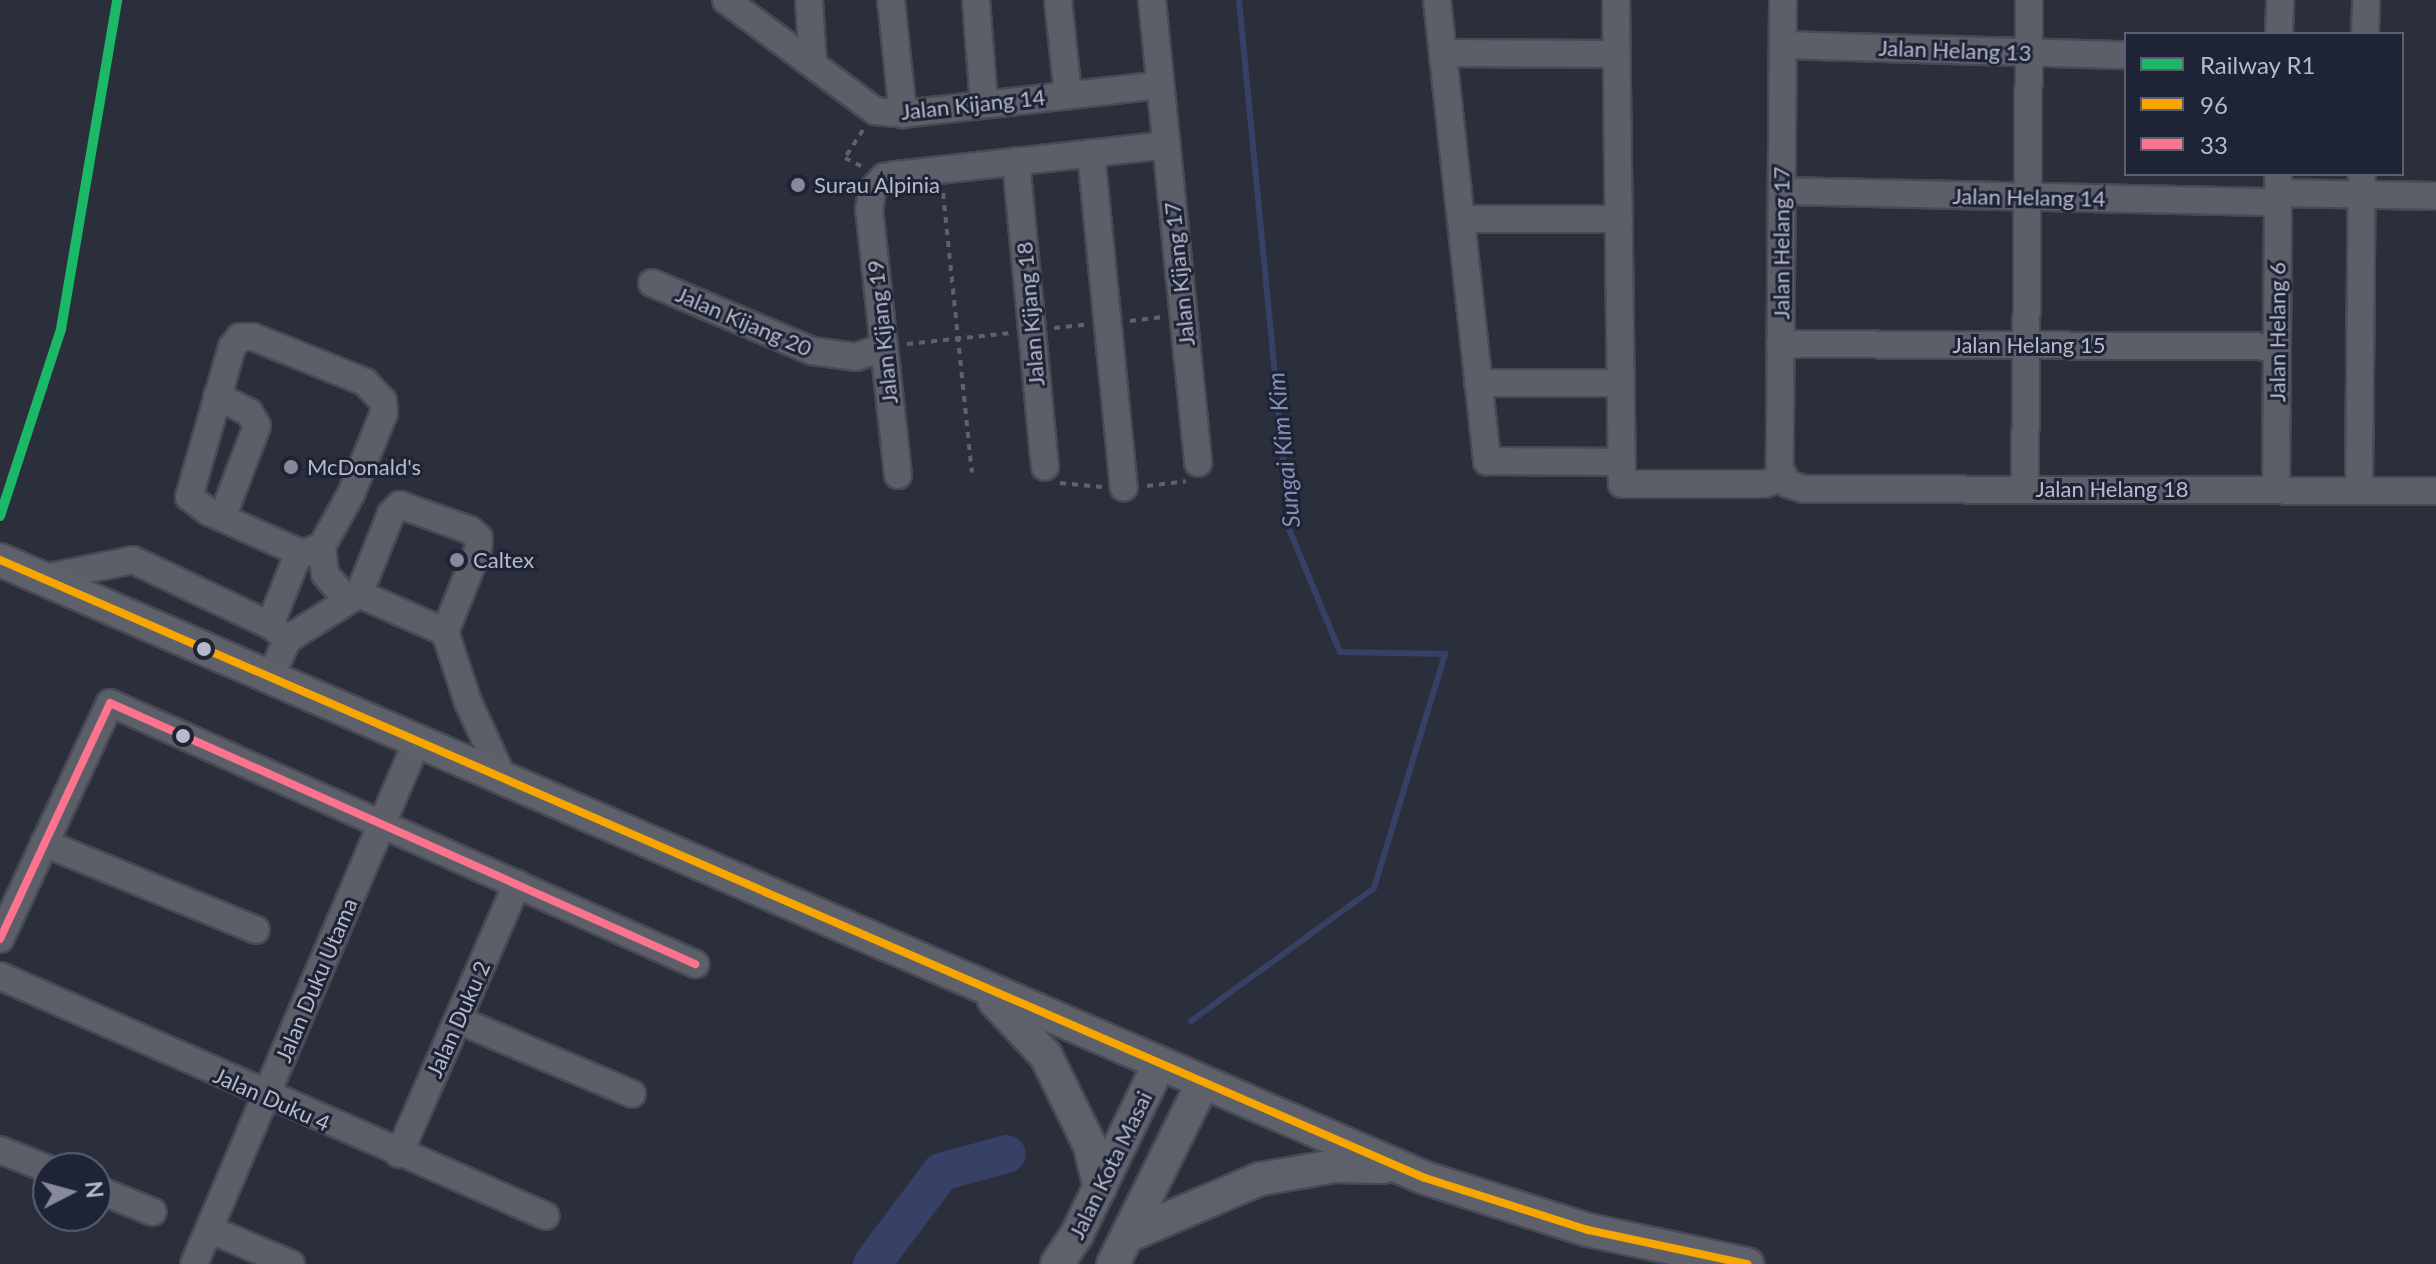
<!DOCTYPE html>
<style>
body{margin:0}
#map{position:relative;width:2436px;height:1264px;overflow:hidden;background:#2b2f3c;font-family:Lato,sans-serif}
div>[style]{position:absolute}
.stream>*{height:6px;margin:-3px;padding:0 3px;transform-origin:3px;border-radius:3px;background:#374065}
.river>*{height:38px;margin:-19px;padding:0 19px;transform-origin:19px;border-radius:19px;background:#374065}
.path>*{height:4px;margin-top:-2px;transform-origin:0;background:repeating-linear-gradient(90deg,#5e626a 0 6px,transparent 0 12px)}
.roads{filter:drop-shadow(2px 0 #474a54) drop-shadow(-2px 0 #474a54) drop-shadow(0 2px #474a54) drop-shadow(0 -2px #474a54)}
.minor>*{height:26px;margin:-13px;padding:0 13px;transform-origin:13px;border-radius:13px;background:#5c5e68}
.major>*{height:32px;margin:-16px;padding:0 16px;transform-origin:16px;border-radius:16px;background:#5e606a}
.bus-1>*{height:8px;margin:-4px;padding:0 4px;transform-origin:4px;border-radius:4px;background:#f7a600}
.bus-2>*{height:8px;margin:-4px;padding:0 4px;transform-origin:4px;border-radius:4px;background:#fc738d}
.rail-1>*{height:10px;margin:-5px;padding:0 5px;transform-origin:5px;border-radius:5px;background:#1ab867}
.dots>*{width:22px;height:22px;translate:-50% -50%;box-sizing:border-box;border:4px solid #1e2336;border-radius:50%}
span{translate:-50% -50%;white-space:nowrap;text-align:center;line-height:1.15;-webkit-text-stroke:6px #1e2336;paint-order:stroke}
.street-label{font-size:22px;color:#b6bacb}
.poi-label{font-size:22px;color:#b6bacb}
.left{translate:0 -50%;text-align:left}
.water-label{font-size:24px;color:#848fb8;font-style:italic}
.legend{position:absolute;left:2124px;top:32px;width:280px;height:144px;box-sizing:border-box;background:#1e2336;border:2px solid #5b5f72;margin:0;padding:10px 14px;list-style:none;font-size:24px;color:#b6bacb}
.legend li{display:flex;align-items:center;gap:16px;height:40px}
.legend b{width:40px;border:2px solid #5b5f72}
.north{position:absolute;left:32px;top:1152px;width:80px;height:80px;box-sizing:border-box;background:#1e2336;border:2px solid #5b5f72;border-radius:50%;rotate:84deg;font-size:22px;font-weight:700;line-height:32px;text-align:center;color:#b6bacb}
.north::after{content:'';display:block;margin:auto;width:28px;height:36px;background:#858999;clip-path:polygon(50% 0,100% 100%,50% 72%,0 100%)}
</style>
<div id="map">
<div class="stream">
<i style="left:1191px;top:1021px;width:226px;rotate:-36deg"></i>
<i style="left:1374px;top:888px;width:245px;rotate:-73.1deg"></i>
<i style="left:1445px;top:654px;width:105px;rotate:-178.9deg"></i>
<i style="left:1340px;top:652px;width:131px;rotate:-112.5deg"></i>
<i style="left:1290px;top:531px;width:533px;rotate:-95.49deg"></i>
</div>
<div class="river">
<i style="left:872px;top:1264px;width:115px;rotate:-53.1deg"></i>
<i style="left:941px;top:1172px;width:68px;rotate:-15.3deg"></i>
</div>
<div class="path">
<i style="left:863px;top:130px;width:33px;rotate:123deg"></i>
<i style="left:845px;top:158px;width:22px;rotate:27deg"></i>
<i style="left:943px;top:193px;width:281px;rotate:84.1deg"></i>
<i style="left:1130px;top:321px;width:31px;rotate:-7deg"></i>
<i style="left:1054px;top:328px;width:31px;rotate:-6deg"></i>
<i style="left:907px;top:344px;width:104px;rotate:-6.1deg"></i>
<i style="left:1060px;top:483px;width:42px;rotate:5.4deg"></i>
<i style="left:1147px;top:486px;width:39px;rotate:-7deg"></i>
</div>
<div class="roads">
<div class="minor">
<i style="left:726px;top:0;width:186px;rotate:36.7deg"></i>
<i style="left:875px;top:111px;width:28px;rotate:6deg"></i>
<i style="left:903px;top:114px;width:259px;rotate:-6.4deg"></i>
<i style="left:809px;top:0;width:65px;rotate:86.5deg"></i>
<i style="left:891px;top:0;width:115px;rotate:84deg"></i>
<i style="left:976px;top:0;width:104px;rotate:85.6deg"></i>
<i style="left:1058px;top:0;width:96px;rotate:84deg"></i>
<i style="left:1152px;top:0;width:465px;rotate:84.3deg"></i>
<i style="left:1437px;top:0;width:464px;rotate:83.8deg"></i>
<i style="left:1487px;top:461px;width:135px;rotate:0.4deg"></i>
<i style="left:1616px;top:0;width:484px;rotate:89.3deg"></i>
<i style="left:1622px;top:484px;width:142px"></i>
<i style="left:1764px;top:484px;width:21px;rotate:-19deg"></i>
<i style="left:1783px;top:0;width:469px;rotate:90.4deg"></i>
<i style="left:1780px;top:469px;width:17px;rotate:62deg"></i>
<i style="left:1788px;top:484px;width:17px;rotate:17deg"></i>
<i style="left:1804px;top:489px;width:632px;rotate:0.18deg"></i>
<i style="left:2279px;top:34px;width:34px;rotate:-88deg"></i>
<i style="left:2365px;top:34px;width:34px;rotate:-88deg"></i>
<i style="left:1783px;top:45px;width:343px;rotate:1.7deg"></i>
<i style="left:1443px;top:53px;width:173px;rotate:0.3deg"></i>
<i style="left:1091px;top:153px;width:336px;rotate:84.4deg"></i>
<i style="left:1016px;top:161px;width:307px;rotate:84.6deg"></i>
<i style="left:1782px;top:191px;width:495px;rotate:1.3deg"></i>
<i style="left:2277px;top:193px;width:159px;rotate:1.1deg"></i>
<i style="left:1461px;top:219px;width:158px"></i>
<i style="left:652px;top:283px;width:174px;rotate:23deg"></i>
<i style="left:812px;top:351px;width:44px;rotate:7.8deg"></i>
<i style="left:856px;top:357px;width:30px;rotate:-20deg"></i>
<i style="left:1780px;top:344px;width:497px;rotate:0.3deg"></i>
<i style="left:1478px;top:383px;width:143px"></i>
<i style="left:217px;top:396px;width:36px;rotate:27deg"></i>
<i style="left:249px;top:412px;width:16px;rotate:60deg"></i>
<i style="left:257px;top:426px;width:98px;rotate:110.8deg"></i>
<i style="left:898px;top:475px;width:267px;rotate:-96.2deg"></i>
<i style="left:869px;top:210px;width:20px;rotate:-81deg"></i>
<i style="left:872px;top:190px;width:18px;rotate:-47deg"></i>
<i style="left:884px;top:177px;width:11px;rotate:-10deg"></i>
<i style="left:895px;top:175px;width:273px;rotate:-6.3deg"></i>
<i style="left:2025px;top:489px;width:489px;rotate:-89.5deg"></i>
<i style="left:2276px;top:489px;width:315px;rotate:-89.6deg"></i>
<i style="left:2359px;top:490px;width:316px;rotate:-89.5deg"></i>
<i style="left:322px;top:546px;width:21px;rotate:157deg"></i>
<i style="left:303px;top:554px;width:103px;rotate:-155.9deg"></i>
<i style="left:209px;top:512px;width:25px;rotate:-143deg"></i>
<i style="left:189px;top:497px;width:156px;rotate:-74deg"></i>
<i style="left:232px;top:347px;width:13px;rotate:-51deg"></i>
<i style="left:240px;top:337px;width:13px"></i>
<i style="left:253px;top:337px;width:121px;rotate:21.9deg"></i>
<i style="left:365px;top:382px;width:26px;rotate:47deg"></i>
<i style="left:383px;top:401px;width:12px;rotate:85deg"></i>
<i style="left:384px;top:413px;width:87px;rotate:112.2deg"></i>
<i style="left:351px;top:494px;width:60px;rotate:119.1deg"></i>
<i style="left:322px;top:546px;width:28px;rotate:84deg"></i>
<i style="left:325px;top:574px;width:32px;rotate:49deg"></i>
<i style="left:44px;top:578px;width:91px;rotate:-11.4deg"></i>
<i style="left:133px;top:560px;width:152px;rotate:25.4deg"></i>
<i style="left:270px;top:625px;width:23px;rotate:38deg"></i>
<i style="left:359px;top:594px;width:86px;rotate:-68.2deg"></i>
<i style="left:391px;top:514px;width:13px;rotate:-45deg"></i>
<i style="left:400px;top:505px;width:74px;rotate:19.7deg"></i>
<i style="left:470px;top:530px;width:12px;rotate:42deg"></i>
<i style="left:479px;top:538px;width:12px;rotate:95deg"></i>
<i style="left:478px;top:550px;width:88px;rotate:111.9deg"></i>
<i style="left:270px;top:625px;width:79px;rotate:-68.3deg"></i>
<i style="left:271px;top:675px;width:40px;rotate:-65deg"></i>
<i style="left:288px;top:639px;width:84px;rotate:-32.4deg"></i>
<i style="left:359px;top:594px;width:94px;rotate:23.8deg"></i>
<i style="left:445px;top:632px;width:74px;rotate:71.8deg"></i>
<i style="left:468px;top:702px;width:81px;rotate:65.3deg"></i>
<i style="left:44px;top:843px;width:229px;rotate:22.3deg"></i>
<i style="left:0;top:939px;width:260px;rotate:-65deg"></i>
<i style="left:110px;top:703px;width:641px;rotate:24.04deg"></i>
<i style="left:0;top:976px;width:596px;rotate:23.73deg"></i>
<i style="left:458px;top:1020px;width:189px;rotate:23deg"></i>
<i style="left:0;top:1150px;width:52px;rotate:21.6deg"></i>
<i style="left:399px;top:1154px;width:295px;rotate:-66.4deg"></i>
<i style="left:96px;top:1189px;width:61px;rotate:22deg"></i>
<i style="left:209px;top:1229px;width:89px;rotate:23.1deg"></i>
<i style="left:194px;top:1264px;width:571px;rotate:-66.89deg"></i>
</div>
<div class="major">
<i style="left:0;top:560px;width:1553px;rotate:23.45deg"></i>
<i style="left:1425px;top:1178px;width:171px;rotate:17.7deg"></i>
<i style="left:1588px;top:1230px;width:163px;rotate:12.1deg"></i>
<i style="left:994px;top:1000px;width:76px;rotate:47.1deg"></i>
<i style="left:1046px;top:1056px;width:100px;rotate:63.9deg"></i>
<i style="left:1090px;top:1146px;width:43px;rotate:76.6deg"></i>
<i style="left:1132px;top:1234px;width:139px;rotate:-23.3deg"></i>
<i style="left:1260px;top:1179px;width:76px;rotate:-9.8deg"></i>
<i style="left:1335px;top:1166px;width:48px;rotate:1.2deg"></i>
<i style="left:1057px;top:1264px;width:36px;rotate:-56deg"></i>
<i style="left:1077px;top:1234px;width:189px;rotate:-64.2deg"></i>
<i style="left:1113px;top:1264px;width:200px;rotate:-63.6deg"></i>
</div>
</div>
<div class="bus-1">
<i style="left:0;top:560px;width:1553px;rotate:23.45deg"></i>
<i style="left:1425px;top:1178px;width:171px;rotate:17.7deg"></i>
<i style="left:1588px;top:1230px;width:163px;rotate:12.1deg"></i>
</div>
<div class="bus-2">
<i style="left:0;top:939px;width:260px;rotate:-65deg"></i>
<i style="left:110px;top:703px;width:641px;rotate:24.04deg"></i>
</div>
<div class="rail-1">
<i style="left:0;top:516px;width:197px;rotate:-71.9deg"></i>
<i style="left:61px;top:329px;width:334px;rotate:-80.3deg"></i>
</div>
<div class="dots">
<i style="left:798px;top:185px;background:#858999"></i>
<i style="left:291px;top:467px;background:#858999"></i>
<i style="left:457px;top:560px;background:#858999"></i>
<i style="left:204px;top:649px;background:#b6bacb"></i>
<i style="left:183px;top:736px;background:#b6bacb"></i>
</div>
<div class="street-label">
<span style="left:1955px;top:50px;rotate:2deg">Jalan Helang 13</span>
<span style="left:973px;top:104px;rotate:-6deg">Jalan Kijang 14</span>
<span style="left:2029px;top:197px;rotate:1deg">Jalan Helang 14</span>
<span style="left:1781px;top:243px;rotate:-90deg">Jalan Helang 17</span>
<span style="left:1179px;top:274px;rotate:-96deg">Jalan Kijang 17</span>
<span style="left:1030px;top:314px;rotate:-95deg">Jalan Kijang 18</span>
<span style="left:744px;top:321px;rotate:23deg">Jalan Kijang 20</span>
<span style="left:882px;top:332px;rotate:-96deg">Jalan Kijang 19</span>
<span style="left:2277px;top:332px;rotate:-90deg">Jalan Helang 6</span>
<span style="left:2029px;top:345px">Jalan Helang 15</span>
<span style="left:2112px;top:489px">Jalan Helang 18</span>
<span style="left:316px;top:980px;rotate:-67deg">Jalan Duku Utama</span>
<span style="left:458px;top:1019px;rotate:-66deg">Jalan Duku 2</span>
<span style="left:272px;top:1099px;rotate:24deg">Jalan Duku 4</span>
<span style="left:1110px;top:1165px;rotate:-64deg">Jalan Kota Masai</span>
</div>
<div class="poi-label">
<span class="left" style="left:814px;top:185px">Surau Alpinia</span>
<span class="left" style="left:307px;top:467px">McDonald's</span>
<span class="left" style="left:473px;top:560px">Caltex</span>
</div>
<div class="water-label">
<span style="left:1283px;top:450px;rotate:-96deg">Sungai Kim Kim</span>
</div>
<ul class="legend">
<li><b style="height:10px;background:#1ab867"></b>Railway R1</li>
<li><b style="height:10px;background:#f7a600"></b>96</li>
<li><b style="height:10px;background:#fc738d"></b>33</li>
</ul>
<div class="north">N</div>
</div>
